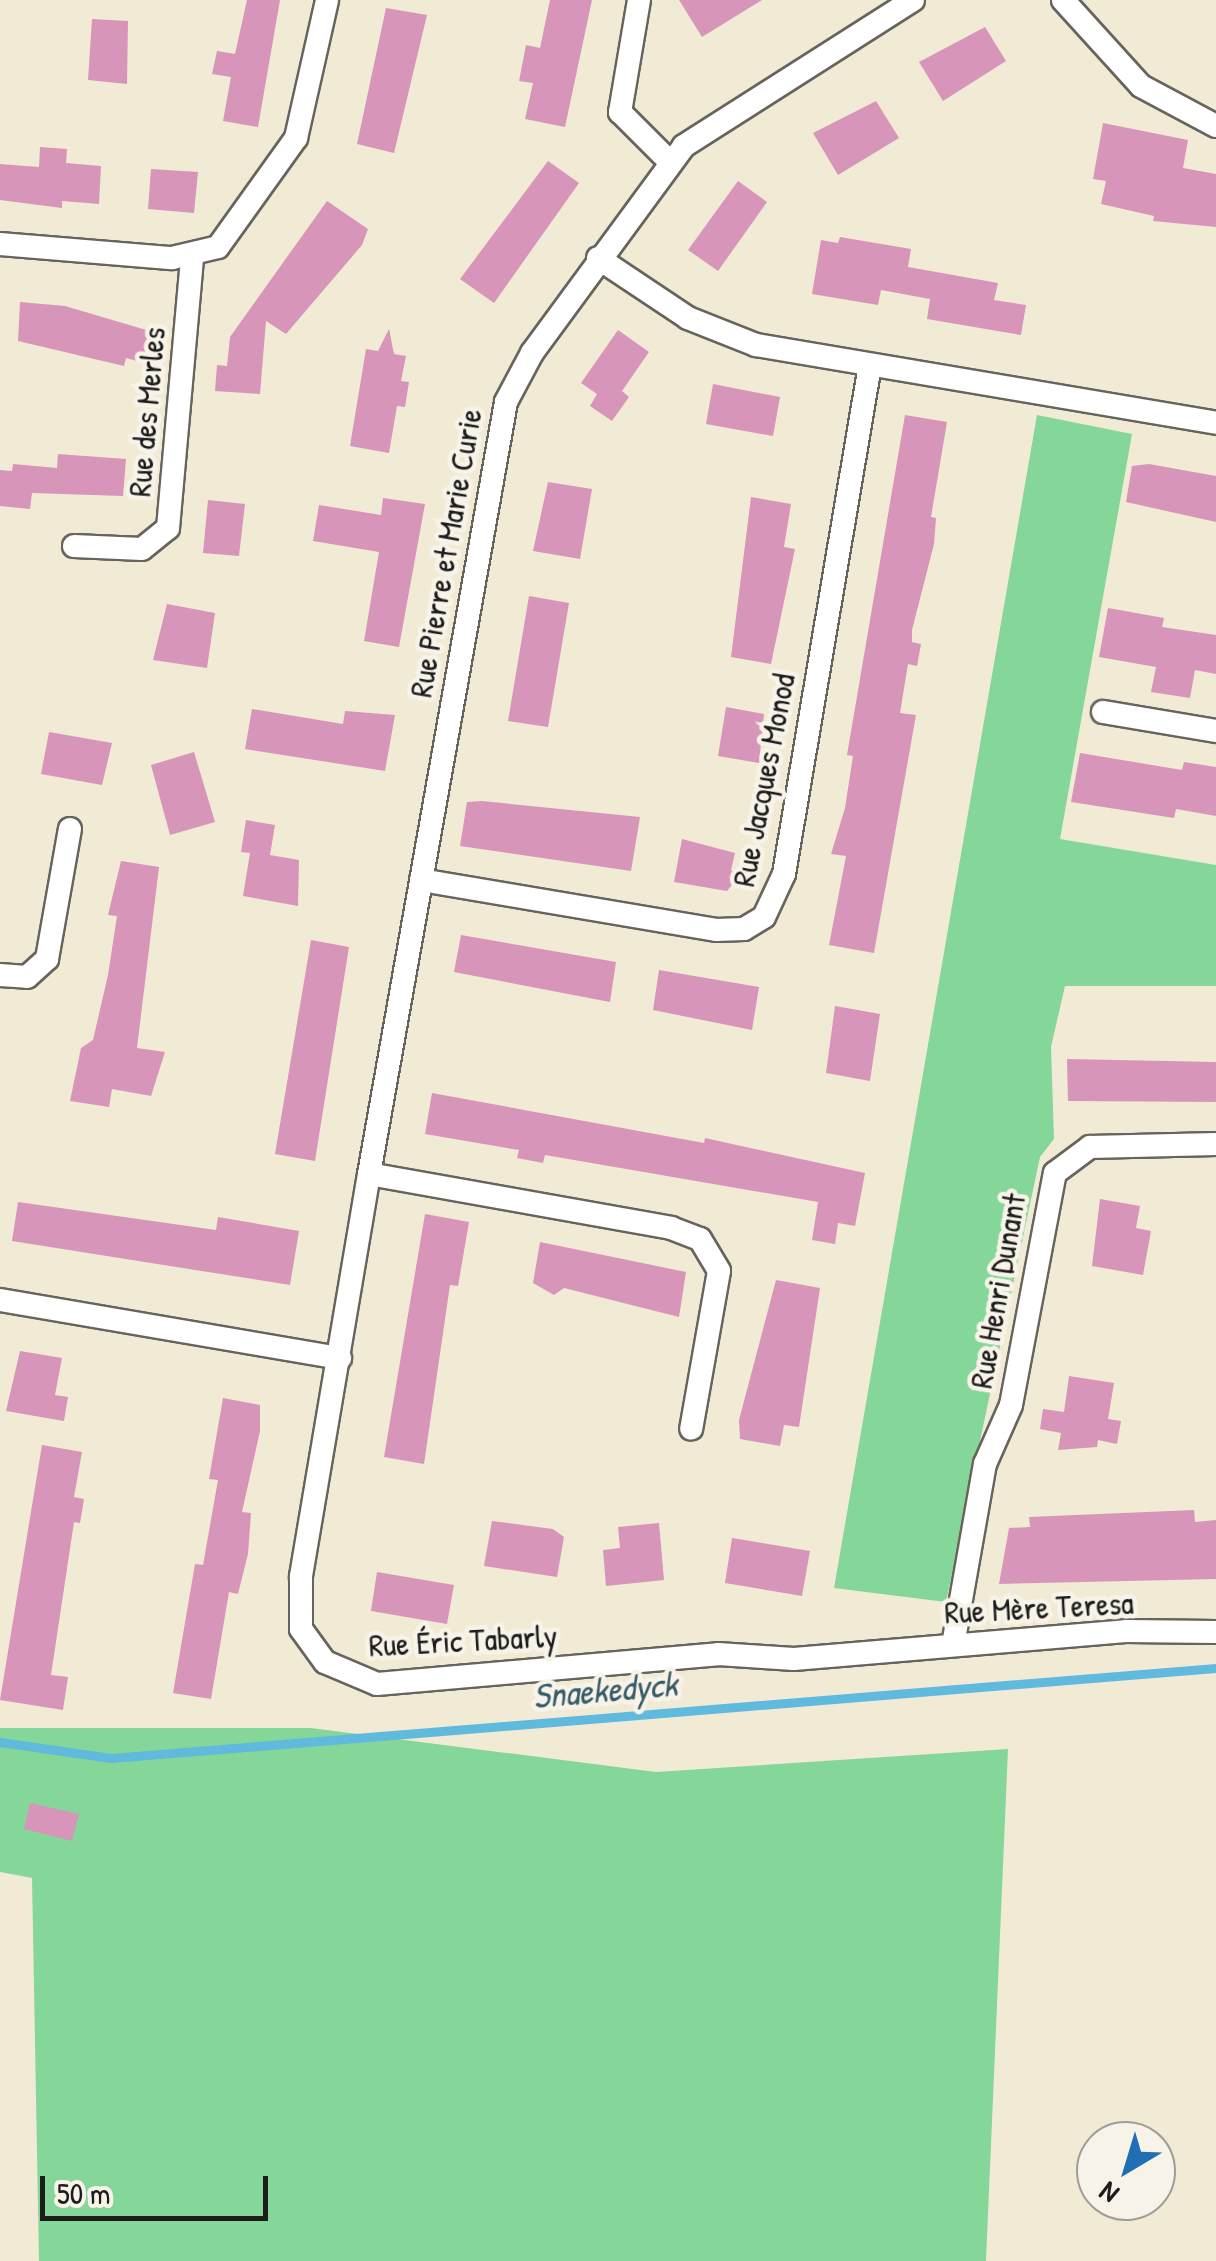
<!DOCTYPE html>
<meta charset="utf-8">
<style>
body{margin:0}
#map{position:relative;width:1216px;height:2261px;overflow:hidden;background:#f1ebd5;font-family:"Patrick Hand",sans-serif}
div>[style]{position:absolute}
.green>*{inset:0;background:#85d799}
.stream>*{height:9px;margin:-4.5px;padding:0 4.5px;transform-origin:4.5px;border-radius:4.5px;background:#5fbadd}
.building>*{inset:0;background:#d795b9}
.roads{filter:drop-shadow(2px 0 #67645d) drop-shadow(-2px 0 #67645d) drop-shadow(0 2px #67645d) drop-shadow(0 -2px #67645d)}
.street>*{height:22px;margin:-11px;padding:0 11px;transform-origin:11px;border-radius:11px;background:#fff}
span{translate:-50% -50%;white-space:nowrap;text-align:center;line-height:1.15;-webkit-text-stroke:9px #f7f3e8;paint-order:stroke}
.street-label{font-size:32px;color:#1c1c1c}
.water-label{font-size:35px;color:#375b69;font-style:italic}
.north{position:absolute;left:1076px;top:2121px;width:100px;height:100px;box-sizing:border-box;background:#f7f3e8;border:2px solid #9f9d96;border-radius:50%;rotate:218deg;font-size:28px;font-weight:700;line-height:40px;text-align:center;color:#1c1c1c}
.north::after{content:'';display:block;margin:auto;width:35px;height:45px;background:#1f6fb2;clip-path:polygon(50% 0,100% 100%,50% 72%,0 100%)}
.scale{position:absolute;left:40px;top:2176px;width:228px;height:45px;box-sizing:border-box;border:5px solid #1c1c1c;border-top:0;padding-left:12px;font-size:30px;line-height:35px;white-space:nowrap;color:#1c1c1c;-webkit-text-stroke:8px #f7f3e8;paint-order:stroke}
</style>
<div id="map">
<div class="green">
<i style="clip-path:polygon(1037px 415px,1132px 434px,1060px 839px,1216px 865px,1216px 986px,1065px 986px,1051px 1047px,1054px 1139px,1040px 1157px,946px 1602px,834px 1588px)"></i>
<i style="clip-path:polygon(0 1728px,311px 1728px,656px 1772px,1008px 1749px,986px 2261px,39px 2261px,32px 1878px,0 1872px)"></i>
</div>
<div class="stream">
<i style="left:0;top:1742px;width:112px;rotate:8.2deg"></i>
<i style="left:111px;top:1758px;width:1109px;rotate:-4.66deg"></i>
</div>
<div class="building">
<i style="clip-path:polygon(247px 0,280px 0,258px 127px,223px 121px,231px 77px,212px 74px,217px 51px,235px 54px)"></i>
<i style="clip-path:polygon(550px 0,592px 0,565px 127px,525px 119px,533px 83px,519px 81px,526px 45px,540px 48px)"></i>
<i style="clip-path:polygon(679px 0,762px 0,702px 37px)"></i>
<i style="clip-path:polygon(386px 8px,427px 15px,394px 153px,357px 144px)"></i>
<i style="clip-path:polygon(92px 19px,128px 21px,127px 84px,88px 80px)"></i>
<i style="clip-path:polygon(985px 27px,1006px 61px,943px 101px,919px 62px)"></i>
<i style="clip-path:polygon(876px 101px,899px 138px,838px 175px,813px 133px)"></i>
<i style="clip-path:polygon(1103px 123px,1188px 140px,1183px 168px,1216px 174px,1216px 227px,1153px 221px,1154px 216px,1101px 204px,1106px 181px,1093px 179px)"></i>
<i style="clip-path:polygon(40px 147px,67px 149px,66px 163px,101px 166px,99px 204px,62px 201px,62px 208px,0 200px,0 164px,39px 167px)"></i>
<i style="clip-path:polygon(548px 161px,579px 183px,494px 303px,460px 279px)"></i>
<i style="clip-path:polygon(151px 169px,198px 172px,194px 213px,148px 209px)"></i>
<i style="clip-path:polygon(738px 181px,767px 202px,718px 271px,688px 250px)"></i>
<i style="clip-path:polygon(327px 201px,368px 229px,362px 245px,286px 334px,266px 321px,260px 394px,215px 391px,217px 365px,227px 366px,230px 337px)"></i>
<i style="clip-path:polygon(840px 237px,911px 249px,908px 267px,998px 283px,994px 300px,1026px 305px,1021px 335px,927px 319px,930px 299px,881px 290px,878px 305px,812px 294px,821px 240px,838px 243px)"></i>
<i style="clip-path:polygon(20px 302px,65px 306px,153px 332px,145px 363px,126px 358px,124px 366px,18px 341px)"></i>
<i style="clip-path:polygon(389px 329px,394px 354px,406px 356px,401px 381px,409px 382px,405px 407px,397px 406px,389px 453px,350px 446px,366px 349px,378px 351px)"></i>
<i style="clip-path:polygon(618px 330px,649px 352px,622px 391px,629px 397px,612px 421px,590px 406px,597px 394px,581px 383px)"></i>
<i style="clip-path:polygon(713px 384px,780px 397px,773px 436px,706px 424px)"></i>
<i style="clip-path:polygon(905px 415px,947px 422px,931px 517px,936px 518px,934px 544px,912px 630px,912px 642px,921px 644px,917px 666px,908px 664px,900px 713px,916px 715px,874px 953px,829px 945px,846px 856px,831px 854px,845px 808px,853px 756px,847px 755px)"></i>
<i style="clip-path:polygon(58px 454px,126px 459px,123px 496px,32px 493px,30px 509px,0 506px,0 470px,12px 471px,13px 464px,57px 468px)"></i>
<i style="clip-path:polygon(1149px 464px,1216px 476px,1216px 522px,1126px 502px,1132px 466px)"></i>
<i style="clip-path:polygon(548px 482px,592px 489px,580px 559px,533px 551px)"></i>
<i style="clip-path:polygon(751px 497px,791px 504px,784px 547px,795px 549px,771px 664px,731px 657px)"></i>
<i style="clip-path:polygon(383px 498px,425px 504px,399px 647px,364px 641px,379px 552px,313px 541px,319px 505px,381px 515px)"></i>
<i style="clip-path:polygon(208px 500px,245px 504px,239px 556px,203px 553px)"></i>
<i style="clip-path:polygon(529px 596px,569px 603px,548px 727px,508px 721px)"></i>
<i style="clip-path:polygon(167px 604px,215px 613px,207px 668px,153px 660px)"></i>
<i style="clip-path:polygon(1108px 608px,1164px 618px,1162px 627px,1216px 635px,1216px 674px,1195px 670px,1190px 698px,1151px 692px,1156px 667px,1099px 657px)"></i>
<i style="clip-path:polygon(726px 707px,764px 714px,759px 763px,718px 756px)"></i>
<i style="clip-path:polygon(252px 709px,343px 724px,345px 711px,395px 715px,385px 771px,245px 749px)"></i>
<i style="clip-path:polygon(49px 732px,112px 743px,102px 785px,41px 774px)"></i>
<i style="clip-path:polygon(194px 752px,215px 822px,170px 835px,151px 765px)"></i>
<i style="clip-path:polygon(1080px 753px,1182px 770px,1184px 762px,1216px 767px,1216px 816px,1176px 809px,1174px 818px,1071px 802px)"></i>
<i style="clip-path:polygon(482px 801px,640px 817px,631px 871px,460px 846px,467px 802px)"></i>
<i style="clip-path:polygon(246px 820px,275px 825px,270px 855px,299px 860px,298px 906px,243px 896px,250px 853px,241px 852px)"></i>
<i style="clip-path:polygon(682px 839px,735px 853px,731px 870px,739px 876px,727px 891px,674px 882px)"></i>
<i style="clip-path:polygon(121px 861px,159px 867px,137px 1048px,165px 1052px,151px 1096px,112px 1089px,109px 1107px,70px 1101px,81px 1048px,93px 1040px,108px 975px,117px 916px,108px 915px)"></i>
<i style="clip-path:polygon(461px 935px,616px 962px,610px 1002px,454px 972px)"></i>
<i style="clip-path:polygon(311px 940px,349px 947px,315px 1161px,275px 1154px)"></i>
<i style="clip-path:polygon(659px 970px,759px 987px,752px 1030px,653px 1010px)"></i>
<i style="clip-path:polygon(835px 1006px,880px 1014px,870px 1081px,826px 1073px)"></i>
<i style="clip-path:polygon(1067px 1059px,1216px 1062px,1216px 1102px,1068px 1101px)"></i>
<i style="clip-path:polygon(432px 1093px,704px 1143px,705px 1138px,865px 1173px,855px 1226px,838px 1223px,835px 1244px,812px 1240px,818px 1202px,545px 1155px,543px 1163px,517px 1158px,519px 1150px,425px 1134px)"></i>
<i style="clip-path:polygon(1100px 1199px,1140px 1206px,1136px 1228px,1151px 1231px,1143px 1275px,1092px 1266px)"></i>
<i style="clip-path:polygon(18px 1202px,216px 1230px,218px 1217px,299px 1231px,290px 1285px,12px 1241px)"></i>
<i style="clip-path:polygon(425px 1214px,469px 1222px,458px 1286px,450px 1285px,424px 1464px,384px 1457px)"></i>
<i style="clip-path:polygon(540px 1242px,686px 1272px,679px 1317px,564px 1288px,554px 1295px,533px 1283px)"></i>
<i style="clip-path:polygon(776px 1280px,820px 1288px,799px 1427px,784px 1425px,780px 1446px,740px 1439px,739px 1420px)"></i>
<i style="clip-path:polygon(20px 1351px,62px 1358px,55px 1395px,68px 1397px,64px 1421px,6px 1411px)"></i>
<i style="clip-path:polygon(1069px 1376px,1114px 1383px,1108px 1419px,1121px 1421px,1117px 1444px,1098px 1440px,1097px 1447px,1058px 1450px,1061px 1433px,1040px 1429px,1043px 1409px,1064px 1412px)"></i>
<i style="clip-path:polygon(223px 1398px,260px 1405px,260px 1431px,242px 1512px,251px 1513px,248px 1554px,238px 1594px,229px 1592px,211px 1699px,173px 1693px,195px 1564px,203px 1565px,218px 1480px,209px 1479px)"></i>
<i style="clip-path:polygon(42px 1445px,82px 1452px,74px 1497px,84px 1499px,80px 1523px,74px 1522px,51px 1675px,68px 1677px,63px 1710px,0 1700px)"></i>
<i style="clip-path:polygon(1194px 1510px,1195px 1522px,1216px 1520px,1216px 1579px,999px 1584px,1009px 1528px,1030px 1527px,1029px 1517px)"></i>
<i style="clip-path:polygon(492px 1521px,553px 1529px,564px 1537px,557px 1577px,484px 1566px)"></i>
<i style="clip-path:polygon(659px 1523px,664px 1580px,606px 1586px,603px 1550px,620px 1548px,618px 1527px)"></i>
<i style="clip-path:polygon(732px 1538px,810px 1551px,802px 1596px,725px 1583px)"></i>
<i style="clip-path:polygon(377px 1572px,454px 1585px,447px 1624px,371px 1611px)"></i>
<i style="clip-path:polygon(30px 1803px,79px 1814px,72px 1841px,24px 1829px)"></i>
</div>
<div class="roads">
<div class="street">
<i style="left:639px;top:0;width:114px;rotate:99.6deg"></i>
<i style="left:620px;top:112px;width:69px;rotate:45deg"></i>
<i style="left:913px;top:0;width:272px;rotate:147.5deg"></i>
<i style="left:684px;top:146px;width:257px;rotate:126.3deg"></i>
<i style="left:532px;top:353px;width:55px;rotate:118deg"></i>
<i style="left:506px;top:402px;width:784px;rotate:100.06deg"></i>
<i style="left:369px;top:1174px;width:409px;rotate:99.6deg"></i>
<i style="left:301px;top:1577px;width:52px;rotate:90deg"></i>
<i style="left:301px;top:1629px;width:41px;rotate:54deg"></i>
<i style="left:325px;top:1662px;width:56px;rotate:22.9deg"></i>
<i style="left:377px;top:1684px;width:342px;rotate:-5deg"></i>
<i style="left:718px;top:1654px;width:76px;rotate:3.8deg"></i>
<i style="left:794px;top:1659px;width:333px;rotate:-4.8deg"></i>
<i style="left:1126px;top:1631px;width:90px;rotate:0.6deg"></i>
<i style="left:1063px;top:0;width:116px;rotate:47.8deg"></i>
<i style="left:1141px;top:86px;width:85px;rotate:28.1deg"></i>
<i style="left:0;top:244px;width:173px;rotate:4.7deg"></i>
<i style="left:172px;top:258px;width:47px;rotate:-13.4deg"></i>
<i style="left:218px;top:247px;width:134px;rotate:-54.4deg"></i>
<i style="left:296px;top:138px;width:141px;rotate:-77.3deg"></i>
<i style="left:598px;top:258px;width:108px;rotate:33.7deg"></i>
<i style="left:688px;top:318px;width:73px;rotate:21.7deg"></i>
<i style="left:756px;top:345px;width:467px;rotate:9.6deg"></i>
<i style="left:74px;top:546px;width:68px;rotate:2.5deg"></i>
<i style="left:142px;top:549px;width:33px;rotate:-39deg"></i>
<i style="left:168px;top:528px;width:271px;rotate:-84.9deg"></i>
<i style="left:1103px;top:712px;width:115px;rotate:9.5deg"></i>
<i style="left:421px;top:880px;width:299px;rotate:9.6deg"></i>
<i style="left:716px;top:930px;width:28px;rotate:-2deg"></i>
<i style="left:744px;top:929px;width:23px;rotate:-31deg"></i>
<i style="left:764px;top:917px;width:47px;rotate:-65.1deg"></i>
<i style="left:784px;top:874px;width:516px;rotate:-80.41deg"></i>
<i style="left:0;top:975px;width:27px;rotate:4deg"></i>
<i style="left:27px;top:977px;width:27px;rotate:-42deg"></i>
<i style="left:47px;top:959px;width:132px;rotate:-80deg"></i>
<i style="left:369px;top:1174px;width:307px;rotate:10.1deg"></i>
<i style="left:671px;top:1228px;width:31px;rotate:21deg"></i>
<i style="left:700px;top:1239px;width:37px;rotate:59deg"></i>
<i style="left:719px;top:1271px;width:160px;rotate:100deg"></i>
<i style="left:0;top:1300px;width:345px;rotate:9.7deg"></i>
<i style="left:953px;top:1645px;width:184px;rotate:-80deg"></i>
<i style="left:985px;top:1464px;width:64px;rotate:-66.2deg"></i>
<i style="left:1011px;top:1405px;width:236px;rotate:-79.3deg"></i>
<i style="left:1055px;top:1173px;width:44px;rotate:-36.6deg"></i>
<i style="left:1090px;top:1147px;width:126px;rotate:-1.4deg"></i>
</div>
</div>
<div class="street-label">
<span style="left:147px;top:412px;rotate:-85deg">Rue des Merles</span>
<span style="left:446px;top:553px;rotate:-80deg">Rue Pierre et Marie Curie</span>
<span style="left:764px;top:780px;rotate:-79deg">Rue Jacques Monod</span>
<span style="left:998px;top:1291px;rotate:-80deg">Rue Henri Dunant</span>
<span style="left:1039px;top:1608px;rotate:-3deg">Rue Mère Teresa</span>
<span style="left:463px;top:1641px;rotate:-3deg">Rue Éric Tabarly</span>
</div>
<div class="water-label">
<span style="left:605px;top:1690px;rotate:-5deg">Snaekedyck</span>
</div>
<div class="north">N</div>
<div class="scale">50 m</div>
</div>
